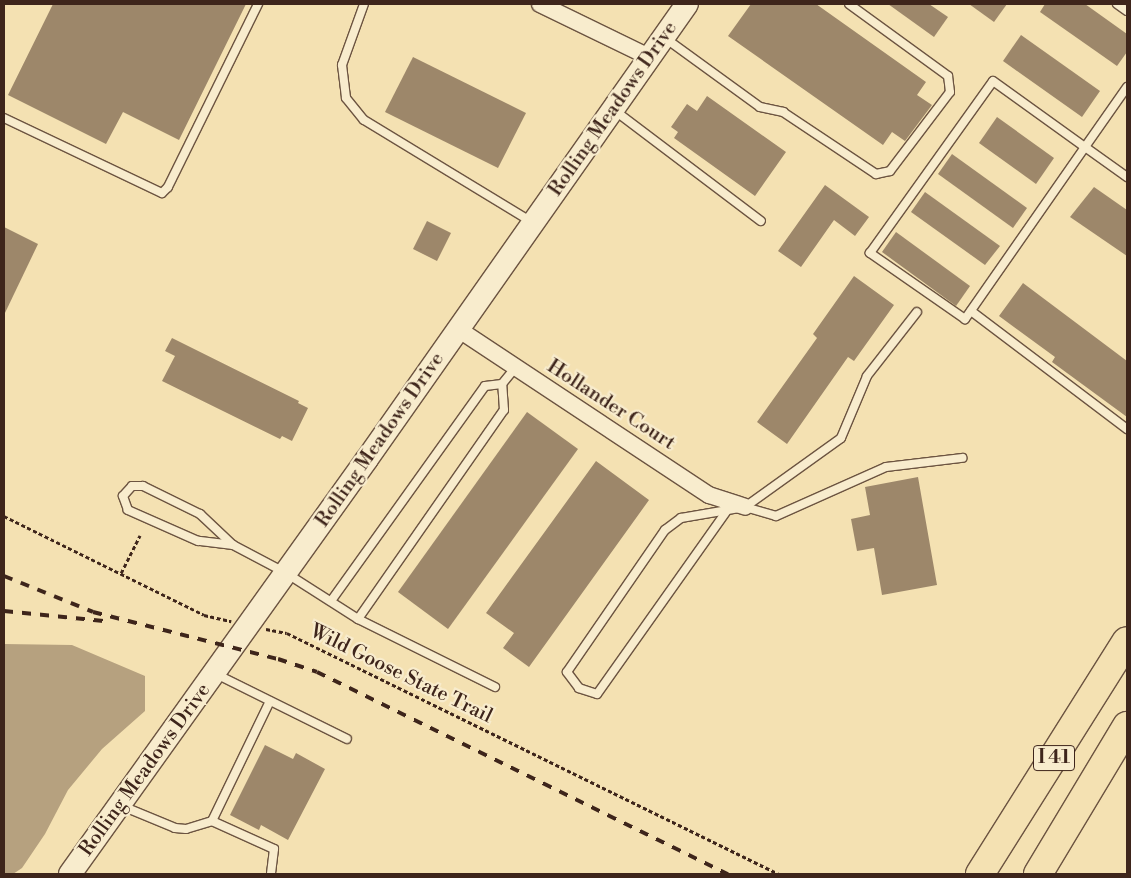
<!DOCTYPE html>
<style>
body{margin:0}
#map{position:relative;width:1131px;height:878px;overflow:hidden;background:#f4e1b2;font-family:"Libre Bodoni",serif}
div>[style]{position:absolute}
.water>*{inset:0;background:#b6a17f}
.building>*{inset:0;background:#9d876a}
.path>*{height:2.5px;margin-top:-1.25px;transform-origin:0;background:repeating-linear-gradient(90deg,#3e251b 0 4px,transparent 0 6.5px)}
.roads{filter:drop-shadow(1px 0 #6c5441) drop-shadow(-1px 0 #6c5441) drop-shadow(0 1px #6c5441) drop-shadow(0 -1px #6c5441)}
.service>*{height:8px;margin:-4px;padding:0 4px;transform-origin:4px;border-radius:4px;background:#f8eccd}
.minor>*{height:16px;margin:-8px;padding:0 8px;transform-origin:8px;border-radius:8px;background:#f8eccd}
.secondary>*{height:22px;margin:-11px;padding:0 11px;transform-origin:11px;border-radius:11px;background:#f8eccd}
.motorway>*{height:28px;margin:-14px;padding:0 14px;transform-origin:14px;border-radius:14px;background:#f4e1b2}
.rail>*{height:4px;margin-top:-2px;transform-origin:0;background:repeating-linear-gradient(90deg,#3e251b 0 9px,transparent 0 18px)}
span{translate:-50% -50%;white-space:nowrap;text-align:center;line-height:1.15;-webkit-text-stroke:4.5px #f8eccd;paint-order:stroke}
.shield-label span{padding:1px 4px;background:#f8eccd;border:1px solid;border-radius:4px;-webkit-text-stroke-width:0}
.shield-label{font-size:19px;color:#3e251b;font-weight:700}
.street-label{font-size:20px;color:#3e251b}
.frame{position:absolute;inset:0;border:5px solid #3e251b;pointer-events:none}
</style>
<div id="map">
<div class="water">
<i style="clip-path:polygon(4px 644px,72px 645px,145px 676px,145px 711px,102px 749px,68px 790px,45px 834px,22px 868px,13px 874px,4px 874px)"></i>
</div>
<div class="building">
<i style="clip-path:polygon(53px 4px,246px 4px,179px 140px,123px 112px,106px 144px,8px 95px)"></i>
<i style="clip-path:polygon(751px 4px,816px 4px,926px 82px,917px 95px,932px 105px,905px 141px,892px 132px,883px 145px,728px 36px)"></i>
<i style="clip-path:polygon(888px 4px,929px 4px,948px 17px,934px 37px)"></i>
<i style="clip-path:polygon(969px 4px,1007px 4px,994px 22px)"></i>
<i style="clip-path:polygon(1045px 4px,1085px 4px,1127px 34px,1127px 52px,1117px 66px,1040px 12px)"></i>
<i style="clip-path:polygon(1021px 35px,1100px 91px,1082px 117px,1003px 61px)"></i>
<i style="clip-path:polygon(413px 57px,526px 113px,498px 168px,385px 112px)"></i>
<i style="clip-path:polygon(707px 96px,786px 152px,755px 196px,674px 138px,678px 132px,671px 127px,687px 104px,697px 111px)"></i>
<i style="clip-path:polygon(997px 117px,1054px 158px,1036px 184px,979px 143px)"></i>
<i style="clip-path:polygon(952px 154px,1027px 208px,1013px 228px,938px 174px)"></i>
<i style="clip-path:polygon(825px 185px,869px 217px,855px 236px,834px 220px,801px 267px,778px 251px)"></i>
<i style="clip-path:polygon(1094px 187px,1127px 210px,1127px 256px,1070px 217px)"></i>
<i style="clip-path:polygon(925px 192px,1000px 246px,985px 265px,911px 212px)"></i>
<i style="clip-path:polygon(427px 221px,451px 233px,437px 261px,413px 249px)"></i>
<i style="clip-path:polygon(4px 227px,38px 244px,4px 315px)"></i>
<i style="clip-path:polygon(896px 232px,970px 286px,956px 306px,882px 252px)"></i>
<i style="clip-path:polygon(854px 276px,894px 305px,854px 361px,848px 357px,787px 444px,757px 422px,817px 338px,813px 334px)"></i>
<i style="clip-path:polygon(1023px 283px,1127px 361px,1127px 417px,1052px 362px,1055px 357px,999px 316px)"></i>
<i style="clip-path:polygon(172px 338px,299px 401px,298px 403px,308px 408px,292px 441px,282px 436px,280px 439px,162px 381px,175px 356px,165px 351px)"></i>
<i style="clip-path:polygon(527px 412px,578px 449px,448px 629px,398px 592px)"></i>
<i style="clip-path:polygon(596px 461px,649px 500px,529px 667px,503px 648px,514px 633px,486px 613px)"></i>
<i style="clip-path:polygon(918px 477px,937px 585px,882px 595px,874px 548px,857px 551px,851px 519px,870px 515px,865px 487px)"></i>
<i style="clip-path:polygon(265px 745px,293px 759px,296px 753px,325px 769px,288px 840px,261px 825px,259px 830px,230px 815px)"></i>
</div>
<div class="path">
<i style="left:4px;top:516px;width:223px;rotate:26.3deg"></i>
<i style="left:204px;top:615px;width:28px;rotate:13deg"></i>
<i style="left:121px;top:573px;width:42px;rotate:-63.4deg"></i>
<i style="left:266px;top:629px;width:21px;rotate:11deg"></i>
<i style="left:287px;top:633px;width:548px;rotate:26.1deg"></i>
</div>
<div class="roads">
<div class="service">
<i style="left:364px;top:4px;width:65px;rotate:109.8deg"></i>
<i style="left:342px;top:65px;width:33px;rotate:83deg"></i>
<i style="left:346px;top:98px;width:28px;rotate:51deg"></i>
<i style="left:364px;top:120px;width:197px;rotate:31.3deg"></i>
<i style="left:1117px;top:4px;width:12px;rotate:35deg"></i>
<i style="left:665px;top:38px;width:117px;rotate:36deg"></i>
<i style="left:760px;top:107px;width:24px;rotate:12deg"></i>
<i style="left:783px;top:112px;width:112px;rotate:33.7deg"></i>
<i style="left:876px;top:174px;width:14px;rotate:-12deg"></i>
<i style="left:890px;top:171px;width:99px;rotate:-52.8deg"></i>
<i style="left:950px;top:92px;width:16px;rotate:-97deg"></i>
<i style="left:948px;top:76px;width:122px;rotate:-144deg"></i>
<i style="left:1127px;top:87px;width:73px;rotate:125deg"></i>
<i style="left:1085px;top:147px;width:210px;rotate:124.9deg"></i>
<i style="left:965px;top:319px;width:116px;rotate:-145.2deg"></i>
<i style="left:870px;top:253px;width:211px;rotate:-54.4deg"></i>
<i style="left:993px;top:81px;width:113px;rotate:35.7deg"></i>
<i style="left:1085px;top:147px;width:52px;rotate:35.5deg"></i>
<i style="left:614px;top:110px;width:184px;rotate:37.1deg"></i>
<i style="left:4px;top:118px;width:175px;rotate:25.4deg"></i>
<i style="left:162px;top:193px;width:8px;rotate:-45deg"></i>
<i style="left:168px;top:187px;width:204px;rotate:-63.8deg"></i>
<i style="left:971px;top:311px;width:196px;rotate:37.1deg"></i>
<i style="left:745px;top:507px;width:32px;rotate:16deg"></i>
<i style="left:776px;top:516px;width:120px;rotate:-24deg"></i>
<i style="left:886px;top:467px;width:77px;rotate:-6.8deg"></i>
<i style="left:726px;top:512px;width:223px;rotate:125.3deg"></i>
<i style="left:597px;top:694px;width:19px;rotate:-162deg"></i>
<i style="left:579px;top:688px;width:20px;rotate:-127deg"></i>
<i style="left:567px;top:672px;width:173px;rotate:-55.4deg"></i>
<i style="left:665px;top:530px;width:20px;rotate:-37deg"></i>
<i style="left:681px;top:518px;width:65px;rotate:-9.8deg"></i>
<i style="left:745px;top:507px;width:118px;rotate:-35.7deg"></i>
<i style="left:841px;top:438px;width:67px;rotate:-67.2deg"></i>
<i style="left:867px;top:376px;width:81px;rotate:-52deg"></i>
<i style="left:233px;top:545px;width:35px;rotate:-173deg"></i>
<i style="left:198px;top:541px;width:77px;rotate:-156.1deg"></i>
<i style="left:128px;top:510px;width:15px;rotate:-110deg"></i>
<i style="left:123px;top:496px;width:13px;rotate:-48deg"></i>
<i style="left:132px;top:486px;width:11px"></i>
<i style="left:143px;top:486px;width:64px;rotate:26.2deg"></i>
<i style="left:200px;top:514px;width:45px;rotate:43.2deg"></i>
<i style="left:233px;top:545px;width:60px;rotate:27.8deg"></i>
<i style="left:286px;top:573px;width:85px;rotate:32.6deg"></i>
<i style="left:358px;top:619px;width:153px;rotate:26.4deg"></i>
<i style="left:331px;top:601px;width:264px;rotate:-54.4deg"></i>
<i style="left:485px;top:386px;width:17px;rotate:-7deg"></i>
<i style="left:502px;top:384px;width:22px;rotate:-51deg"></i>
<i style="left:358px;top:619px;width:255px;rotate:-55.1deg"></i>
<i style="left:504px;top:410px;width:26px;rotate:-94deg"></i>
<i style="left:216px;top:674px;width:146px;rotate:26.4deg"></i>
<i style="left:122px;top:806px;width:57px;rotate:22.5deg"></i>
<i style="left:175px;top:828px;width:11px;rotate:5deg"></i>
<i style="left:186px;top:829px;width:27px;rotate:-17deg"></i>
<i style="left:212px;top:821px;width:68px;rotate:24.3deg"></i>
<i style="left:274px;top:849px;width:25px;rotate:97deg"></i>
<i style="left:212px;top:821px;width:133px;rotate:-64.2deg"></i>
</div>
<div class="minor">
<i style="left:540px;top:4px;width:121px;rotate:25.9deg"></i>
<i style="left:458px;top:329px;width:301px;rotate:33.5deg"></i>
<i style="left:709px;top:495px;width:38px;rotate:18deg"></i>
</div>
<div class="secondary">
<i style="left:70px;top:874px;width:510px;rotate:-54.41deg"></i>
<i style="left:367px;top:459px;width:556px;rotate:-54.88deg"></i>
</div>
<div class="motorway">
<i style="left:980px;top:874px;width:275px;rotate:-57.8deg"></i>
<i style="left:1038px;top:874px;width:173px;rotate:-59deg"></i>
</div>
</div>
<div class="rail">
<i style="left:4px;top:576px;width:96px;rotate:22deg"></i>
<i style="left:93px;top:612px;width:191px;rotate:14.3deg"></i>
<i style="left:278px;top:659px;width:41px;rotate:18.4deg"></i>
<i style="left:317px;top:672px;width:458px;rotate:26.2deg"></i>
<i style="left:4px;top:611px;width:100px;rotate:5.8deg"></i>
</div>
<div class="shield-label">
<span style="left:1054px;top:758px">I 41</span>
</div>
<div class="street-label">
<span style="left:613px;top:109px;rotate:-55deg">Rolling Meadows Drive</span>
<span style="left:611px;top:405px;rotate:33deg">Hollander Court</span>
<span style="left:380px;top:440px;rotate:-55deg">Rolling Meadows Drive</span>
<span style="left:401px;top:674px;rotate:26deg">Wild Goose State Trail</span>
<span style="left:145px;top:770px;rotate:-54deg">Rolling Meadows Drive</span>
</div>
<div class="frame"></div>
</div>
